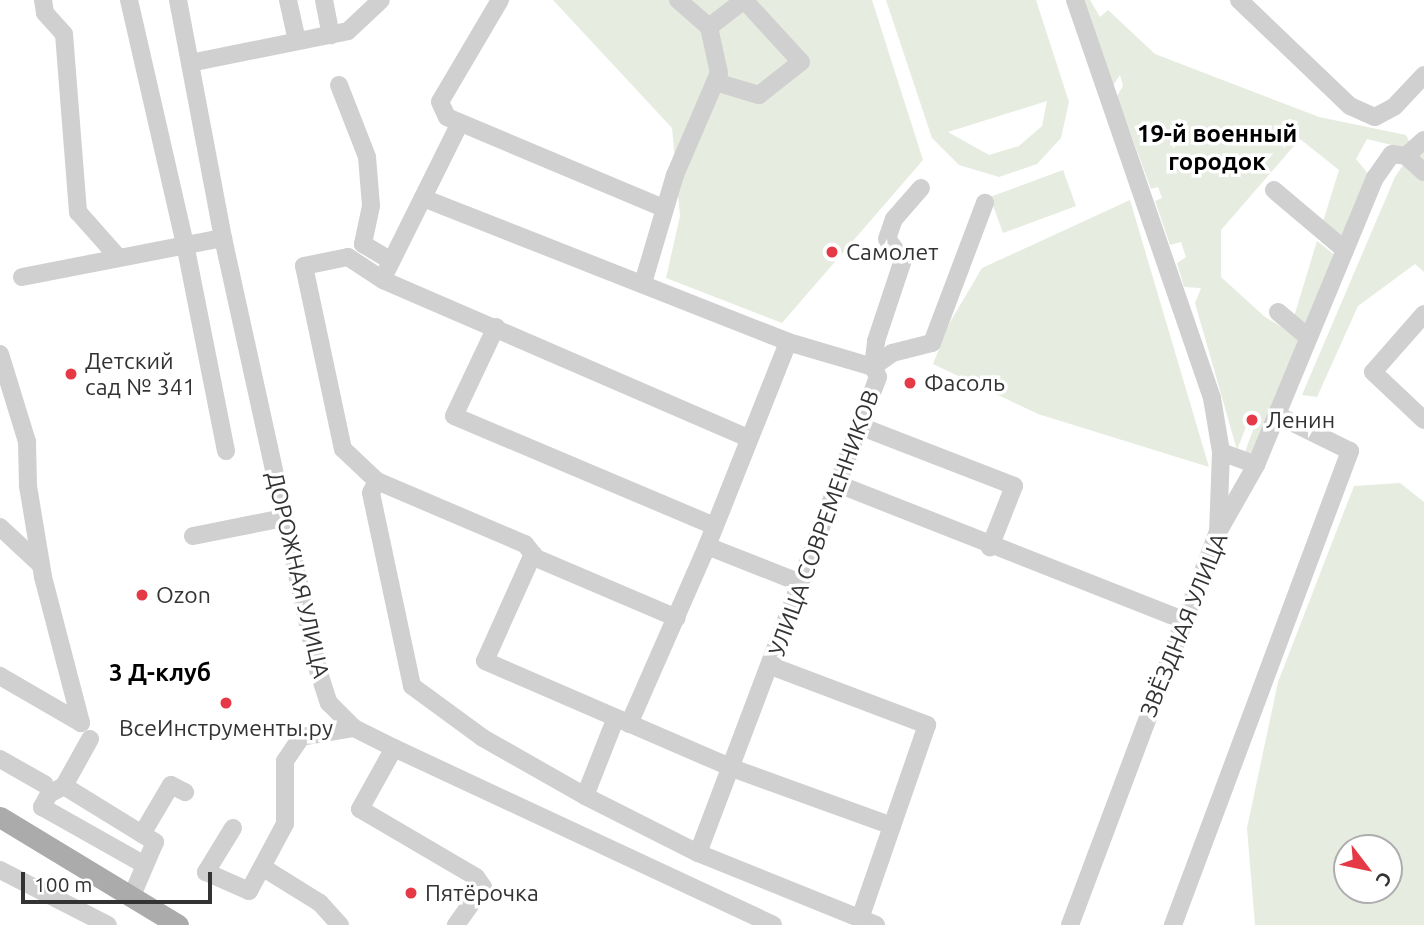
<!DOCTYPE html>
<meta charset="utf-8">
<style>
body{margin:0}
#map{position:relative;width:1424px;height:925px;overflow:hidden;background:#fff;font-family:Ubuntu,sans-serif}
div>[style]{position:absolute}
.green>*{inset:0;background:#e6ecdf}
.minor>*{height:18px;margin:-9px;padding:0 9px;transform-origin:9px;border-radius:9px;background:#d0d0d0}
.major>*{height:21px;margin:-10.5px;padding:0 10.5px;transform-origin:10.5px;border-radius:10.5px;background:#ababab}
.dots>*{width:19px;height:19px;translate:-50% -50%;box-sizing:border-box;border:4px solid #fff;border-radius:50%}
span{translate:-50% -50%;white-space:nowrap;text-align:center;line-height:1.15;-webkit-text-stroke:7px #fff;paint-order:stroke}
.poi-label{font-size:23px;color:#333}
.left{translate:0 -50%;text-align:left}
.street-label{font-size:23px;color:#333}
.neighbourhood-label{font-size:24px;color:#000;font-weight:700}
.north{position:absolute;left:1333px;top:834px;width:70px;height:70px;box-sizing:border-box;background:#fff;border:2px solid #adadad;border-radius:50%;rotate:122deg;font-size:19px;font-weight:700;line-height:28px;text-align:center;color:#333}
.north::after{content:'';display:block;margin:auto;width:24px;height:32px;background:#e63946;clip-path:polygon(50% 0,100% 100%,50% 72%,0 100%)}
.scale{position:absolute;left:21px;top:872px;width:191px;height:32px;box-sizing:border-box;border:4px solid #333;border-top:0;padding-left:9px;font-size:21px;line-height:24px;white-space:nowrap;color:#333;-webkit-text-stroke:5px #fff;paint-order:stroke}
</style>
<div id="map">
<div class="green">
<i style="clip-path:polygon(553px 0,872px 0,923px 160px,782px 323px,666px 278px,680px 216px,672px 128px)"></i>
<i style="clip-path:polygon(evenodd,886px 0,1036px 0,1069px 102px,1061px 138px,1037px 164px,999px 177px,959px 165px,932px 138px,886px 0,1047px 101px,1042px 126px,1019px 146px,989px 155px,948px 132px,1047px 101px)"></i>
<i style="clip-path:polygon(1084px 0,1090px 0,1100px 17px,1108px 10px,1155px 54px,1319px 117px,1406px 135px,1411px 145px,1404px 148px,1367px 139px,1356px 159px,1369px 175px,1342px 241px,1322px 225px,1339px 170px,1300px 139px,1221px 230px,1221px 277px,1265px 317px,1302px 339px,1258px 450px,1251px 453px,1245px 452px,1258px 416px,1251px 414px,1237px 450px,1195px 303px,1201px 288px,1184px 287px,1177px 263px,1186px 257px,1181px 242px,1170px 245px,1155px 201px,1162px 198px,1158px 187px,1151px 189px,1117px 96px,1123px 86px,1120px 75px,1112px 87px)"></i>
<i style="clip-path:polygon(1424px 134px,1424px 272px,1415px 264px,1358px 306px,1317px 397px,1302px 395px,1395px 177px)"></i>
<i style="clip-path:polygon(1063px 170px,1076px 206px,1003px 233px,990px 197px)"></i>
<i style="clip-path:polygon(1130px 200px,1209px 467px,1038px 414px,933px 364px,949px 324px,982px 268px)"></i>
<i style="clip-path:polygon(1317px 241px,1336px 256px,1306px 329px,1293px 320px)"></i>
<i style="clip-path:polygon(evenodd,1400px 483px,1424px 502px,1424px 925px,1255px 925px,1247px 828px,1278px 682px,1354px 486px,1400px 483px,1347px 848px,1389px 848px,1389px 890px,1347px 890px,1347px 848px)"></i>
</div>
<div class="minor">
<i style="left:43px;top:0;width:13px;rotate:81deg"></i>
<i style="left:45px;top:13px;width:28px;rotate:48deg"></i>
<i style="left:64px;top:34px;width:179px;rotate:85.5deg"></i>
<i style="left:78px;top:212px;width:60px;rotate:48.4deg"></i>
<i style="left:129px;top:0;width:255px;rotate:77.1deg"></i>
<i style="left:186px;top:249px;width:206px;rotate:78.8deg"></i>
<i style="left:178px;top:0;width:242px;rotate:79.3deg"></i>
<i style="left:223px;top:238px;width:442px;rotate:77.6deg"></i>
<i style="left:318px;top:670px;width:35px;rotate:72deg"></i>
<i style="left:329px;top:703px;width:35px;rotate:45deg"></i>
<i style="left:354px;top:728px;width:45px;rotate:26.6deg"></i>
<i style="left:394px;top:748px;width:418px;rotate:25deg"></i>
<i style="left:288px;top:0;width:42px;rotate:77.6deg"></i>
<i style="left:324px;top:0;width:36px;rotate:79deg"></i>
<i style="left:500px;top:0;width:118px;rotate:120.5deg"></i>
<i style="left:440px;top:102px;width:17px;rotate:65deg"></i>
<i style="left:447px;top:117px;width:234px;rotate:22.8deg"></i>
<i style="left:1075px;top:0;width:421px;rotate:71deg"></i>
<i style="left:1212px;top:398px;width:55px;rotate:80.5deg"></i>
<i style="left:1221px;top:452px;width:80px;rotate:92.1deg"></i>
<i style="left:1239px;top:0;width:153px;rotate:43.7deg"></i>
<i style="left:1350px;top:106px;width:27px;rotate:24deg"></i>
<i style="left:1375px;top:117px;width:21px;rotate:-28deg"></i>
<i style="left:1394px;top:107px;width:44px;rotate:-46.8deg"></i>
<i style="left:709px;top:27px;width:44px;rotate:-37.6deg"></i>
<i style="left:744px;top:0;width:84px;rotate:47.4deg"></i>
<i style="left:801px;top:62px;width:53px;rotate:141.8deg"></i>
<i style="left:759px;top:95px;width:46px;rotate:-163.5deg"></i>
<i style="left:190px;top:63px;width:161px;rotate:-11.4deg"></i>
<i style="left:348px;top:31px;width:45px;rotate:-43.2deg"></i>
<i style="left:339px;top:85px;width:77px;rotate:68.7deg"></i>
<i style="left:367px;top:157px;width:49px;rotate:85.3deg"></i>
<i style="left:371px;top:206px;width:39px;rotate:102deg"></i>
<i style="left:363px;top:244px;width:31px;rotate:31deg"></i>
<i style="left:1406px;top:156px;width:24px;rotate:42deg"></i>
<i style="left:1406px;top:156px;width:24px;rotate:-42deg"></i>
<i style="left:1274px;top:190px;width:93px;rotate:40.2deg"></i>
<i style="left:423px;top:198px;width:392px;rotate:21.5deg"></i>
<i style="left:788px;top:342px;width:89px;rotate:16.4deg"></i>
<i style="left:873px;top:367px;width:11px;rotate:63deg"></i>
<i style="left:878px;top:377px;width:509px;rotate:110.71deg"></i>
<i style="left:387px;top:270px;width:164px;rotate:-63.6deg"></i>
<i style="left:22px;top:277px;width:205px;rotate:-11deg"></i>
<i style="left:643px;top:283px;width:113px;rotate:-73.5deg"></i>
<i style="left:675px;top:175px;width:111px;rotate:-66.7deg"></i>
<i style="left:719px;top:73px;width:47px;rotate:-102.3deg"></i>
<i style="left:709px;top:27px;width:41px;rotate:-138.9deg"></i>
<i style="left:1278px;top:312px;width:39px;rotate:40deg"></i>
<i style="left:1424px;top:314px;width:77px;rotate:131.3deg"></i>
<i style="left:1373px;top:372px;width:70px;rotate:43.3deg"></i>
<i style="left:496px;top:327px;width:98px;rotate:115.3deg"></i>
<i style="left:454px;top:416px;width:282px;rotate:22.9deg"></i>
<i style="left:0;top:354px;width:92px;rotate:72.9deg"></i>
<i style="left:27px;top:442px;width:44px;rotate:88.7deg"></i>
<i style="left:28px;top:486px;width:92px;rotate:80.6deg"></i>
<i style="left:43px;top:577px;width:151px;rotate:75.4deg"></i>
<i style="left:81px;top:723px;width:94px;rotate:-149.9deg"></i>
<i style="left:873px;top:367px;width:24px;rotate:-36deg"></i>
<i style="left:892px;top:353px;width:41px;rotate:-14deg"></i>
<i style="left:932px;top:343px;width:150px;rotate:-69.3deg"></i>
<i style="left:873px;top:367px;width:26px;rotate:-83deg"></i>
<i style="left:876px;top:341px;width:85px;rotate:-71.6deg"></i>
<i style="left:903px;top:260px;width:26px;rotate:-127deg"></i>
<i style="left:887px;top:239px;width:21px;rotate:-71deg"></i>
<i style="left:894px;top:219px;width:41px;rotate:-48.9deg"></i>
<i style="left:862px;top:427px;width:163px;rotate:21.2deg"></i>
<i style="left:1014px;top:486px;width:66px;rotate:111.5deg"></i>
<i style="left:748px;top:438px;width:398px;rotate:-156.6deg"></i>
<i style="left:383px;top:280px;width:42px;rotate:-146.7deg"></i>
<i style="left:348px;top:257px;width:45px;rotate:168.4deg"></i>
<i style="left:304px;top:266px;width:187px;rotate:78deg"></i>
<i style="left:343px;top:449px;width:47px;rotate:43.3deg"></i>
<i style="left:377px;top:481px;width:13px;rotate:117deg"></i>
<i style="left:371px;top:493px;width:197px;rotate:78deg"></i>
<i style="left:412px;top:686px;width:88px;rotate:36.2deg"></i>
<i style="left:483px;top:738px;width:117px;rotate:29.6deg"></i>
<i style="left:585px;top:796px;width:127px;rotate:26.8deg"></i>
<i style="left:698px;top:853px;width:192px;rotate:22deg"></i>
<i style="left:1221px;top:452px;width:37px;rotate:20deg"></i>
<i style="left:377px;top:481px;width:161px;rotate:23.1deg"></i>
<i style="left:525px;top:544px;width:18px;rotate:52deg"></i>
<i style="left:536px;top:558px;width:153px;rotate:23.1deg"></i>
<i style="left:838px;top:484px;width:372px;rotate:21.5deg"></i>
<i style="left:0;top:527px;width:56px;rotate:42.8deg"></i>
<i style="left:193px;top:536px;width:93px;rotate:-11.2deg"></i>
<i style="left:707px;top:546px;width:101px;rotate:21.5deg"></i>
<i style="left:533px;top:554px;width:117px;rotate:114.2deg"></i>
<i style="left:485px;top:661px;width:269px;rotate:23.4deg"></i>
<i style="left:732px;top:768px;width:170px;rotate:19.9deg"></i>
<i style="left:771px;top:666px;width:167px;rotate:20.7deg"></i>
<i style="left:927px;top:725px;width:205px;rotate:109.1deg"></i>
<i style="left:629px;top:724px;width:194px;rotate:-66.3deg"></i>
<i style="left:707px;top:546px;width:219px;rotate:-68.3deg"></i>
<i style="left:90px;top:739px;width:54px;rotate:119deg"></i>
<i style="left:64px;top:786px;width:17px;rotate:152deg"></i>
<i style="left:49px;top:794px;width:15px;rotate:118deg"></i>
<i style="left:42px;top:807px;width:110px;rotate:29.4deg"></i>
<i style="left:394px;top:748px;width:70px;rotate:119.1deg"></i>
<i style="left:360px;top:809px;width:134px;rotate:30.4deg"></i>
<i style="left:476px;top:877px;width:12px;rotate:55deg"></i>
<i style="left:483px;top:887px;width:47px;rotate:125.4deg"></i>
<i style="left:0;top:759px;width:51px;rotate:29.6deg"></i>
<i style="left:64px;top:786px;width:107px;rotate:31.6deg"></i>
<i style="left:155px;top:842px;width:61px;rotate:113.2deg"></i>
<i style="left:585px;top:796px;width:82px;rotate:-68.5deg"></i>
<i style="left:233px;top:828px;width:52px;rotate:121.5deg"></i>
<i style="left:206px;top:872px;width:47px;rotate:23.8deg"></i>
<i style="left:249px;top:891px;width:76px;rotate:-61.8deg"></i>
<i style="left:285px;top:824px;width:63px;rotate:-90deg"></i>
<i style="left:285px;top:761px;width:29px;rotate:-56deg"></i>
<i style="left:301px;top:737px;width:54px;rotate:-9.6deg"></i>
<i style="left:142px;top:834px;width:57px;rotate:-59.4deg"></i>
<i style="left:171px;top:785px;width:16px;rotate:27deg"></i>
<i style="left:262px;top:867px;width:68px;rotate:31.8deg"></i>
<i style="left:320px;top:903px;width:30px;rotate:48deg"></i>
<i style="left:0;top:870px;width:121px;rotate:27deg"></i>
<i style="left:1070px;top:925px;width:420px;rotate:-69.4deg"></i>
<i style="left:1218px;top:532px;width:77px;rotate:-60.4deg"></i>
<i style="left:1256px;top:465px;width:311px;rotate:-67.5deg"></i>
<i style="left:1375px;top:178px;width:29px;rotate:-55deg"></i>
<i style="left:1392px;top:154px;width:14px;rotate:8deg"></i>
<i style="left:1173px;top:925px;width:506px;rotate:-69.52deg"></i>
<i style="left:1350px;top:451px;width:81px;rotate:-153.7deg"></i>
</div>
<div class="major">
<i style="left:0;top:817px;width:208px;rotate:31.2deg"></i>
</div>
<div class="dots">
<i style="left:832px;top:252px;background:#e63946"></i>
<i style="left:71px;top:374px;background:#e63946"></i>
<i style="left:910px;top:383px;background:#e63946"></i>
<i style="left:1252px;top:420px;background:#e63946"></i>
<i style="left:142px;top:595px;background:#e63946"></i>
<i style="left:226px;top:703px;background:#e63946"></i>
<i style="left:411px;top:893px;background:#e63946"></i>
</div>
<div class="poi-label">
<span class="left" style="left:846px;top:252px">Самолет</span>
<span class="left" style="left:85px;top:374px">Детский<br>сад № 341</span>
<span class="left" style="left:924px;top:383px">Фасоль</span>
<span class="left" style="left:1266px;top:420px">Ленин</span>
<span class="left" style="left:156px;top:595px">Ozon</span>
<span style="left:226px;top:728px">ВсеИнструменты.ру</span>
<span class="left" style="left:425px;top:893px">Пятёрочка</span>
</div>
<div class="street-label">
<span style="left:824px;top:523px;rotate:-70deg">УЛИЦА СОВРЕМЕННИКОВ</span>
<span style="left:298px;top:575px;rotate:77deg">ДОРОЖНАЯ УЛИЦА</span>
<span style="left:1184px;top:625px;rotate:-68deg">ЗВЁЗДНАЯ УЛИЦА</span>
</div>
<div class="neighbourhood-label">
<span style="left:1217px;top:148px">19-й военный<br>городок</span>
<span style="left:160px;top:673px">3 Д-клуб</span>
</div>
<div class="north">С</div>
<div class="scale">100 m</div>
</div>
